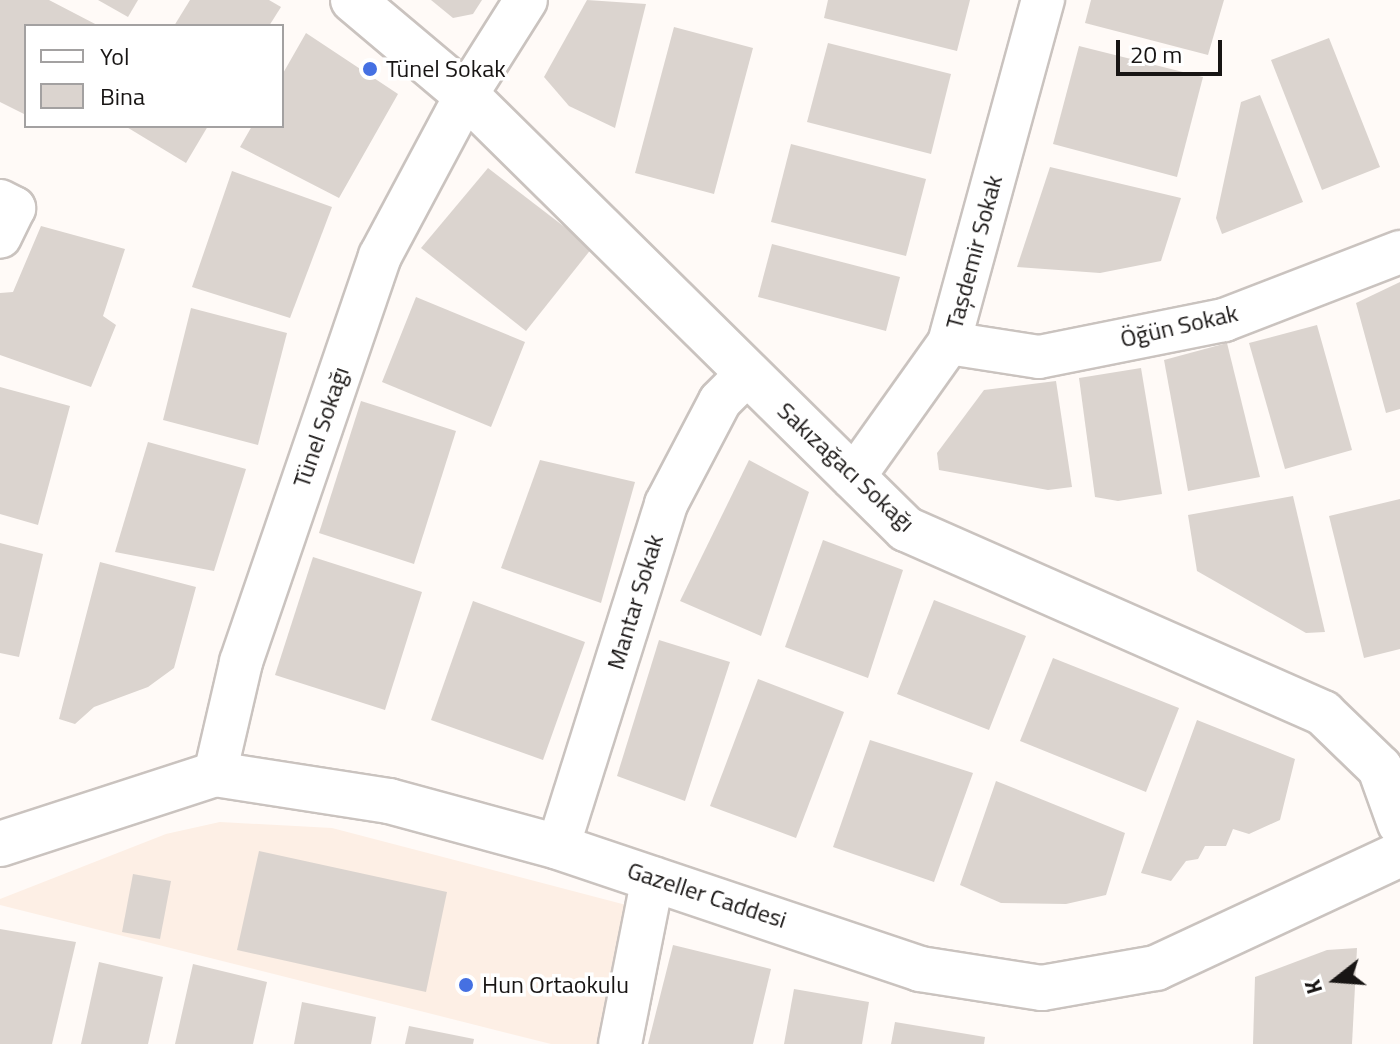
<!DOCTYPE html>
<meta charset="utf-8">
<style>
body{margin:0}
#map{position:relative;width:1400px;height:1044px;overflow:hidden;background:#fffaf7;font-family:"Titillium Web",sans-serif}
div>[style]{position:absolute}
.built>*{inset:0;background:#fdefe5}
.building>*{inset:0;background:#dbd4cf}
.roads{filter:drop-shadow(2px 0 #cac3bf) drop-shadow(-2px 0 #cac3bf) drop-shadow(0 2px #cac3bf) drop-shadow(0 -2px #cac3bf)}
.minor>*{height:42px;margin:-21px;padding:0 21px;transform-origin:21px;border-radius:21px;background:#fff}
.tertiary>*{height:44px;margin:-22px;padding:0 22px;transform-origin:22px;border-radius:22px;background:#fff}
.dots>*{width:22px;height:22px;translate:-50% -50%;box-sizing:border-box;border:4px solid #fff;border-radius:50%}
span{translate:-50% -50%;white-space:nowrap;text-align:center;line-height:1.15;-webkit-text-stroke:7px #fff;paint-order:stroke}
.poi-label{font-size:24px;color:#181514}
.left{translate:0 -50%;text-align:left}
.street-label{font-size:24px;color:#181514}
.legend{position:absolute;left:24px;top:24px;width:260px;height:104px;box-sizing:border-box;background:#fff;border:2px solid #a3a1a1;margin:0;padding:10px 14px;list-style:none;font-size:24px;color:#181514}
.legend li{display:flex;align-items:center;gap:16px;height:40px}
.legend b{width:40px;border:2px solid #a3a1a1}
.north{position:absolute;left:1296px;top:940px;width:80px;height:80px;-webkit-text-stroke:6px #fff;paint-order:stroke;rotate:253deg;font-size:22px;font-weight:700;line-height:32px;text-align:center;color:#181514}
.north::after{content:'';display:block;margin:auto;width:28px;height:36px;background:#181514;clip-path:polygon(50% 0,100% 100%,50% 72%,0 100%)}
.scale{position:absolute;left:1116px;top:40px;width:106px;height:36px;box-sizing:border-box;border:4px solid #181514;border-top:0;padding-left:10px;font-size:24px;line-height:28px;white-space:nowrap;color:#181514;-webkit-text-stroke:6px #fff;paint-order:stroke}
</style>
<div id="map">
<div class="built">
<i style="clip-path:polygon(220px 822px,332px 828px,630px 906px,608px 1044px,551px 1044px,0 905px,0 899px,166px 834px)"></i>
</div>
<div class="building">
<i style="clip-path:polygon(0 0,49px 0,99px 26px,26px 26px,26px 115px,0 102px)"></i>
<i style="clip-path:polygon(98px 0,138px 0,128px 17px)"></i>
<i style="clip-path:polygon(190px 0,269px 0,281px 7px,269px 26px,174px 26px)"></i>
<i style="clip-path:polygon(431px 0,482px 0,473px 14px,453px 18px)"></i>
<i style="clip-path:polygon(587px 0,646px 4px,615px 128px,569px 106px,544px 77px)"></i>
<i style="clip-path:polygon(828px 0,970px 0,957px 51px,824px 18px)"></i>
<i style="clip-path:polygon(1091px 0,1224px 0,1208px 55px,1085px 23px)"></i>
<i style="clip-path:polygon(674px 27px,753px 48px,714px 194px,635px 173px)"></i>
<i style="clip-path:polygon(306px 33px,398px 94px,339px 198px,240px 147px,252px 126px,282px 126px,282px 75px)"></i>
<i style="clip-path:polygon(1329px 38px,1380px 167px,1322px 190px,1271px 60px)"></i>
<i style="clip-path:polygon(828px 43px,951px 74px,931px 154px,807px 122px)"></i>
<i style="clip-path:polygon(1079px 46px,1203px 77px,1177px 177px,1053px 144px)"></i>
<i style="clip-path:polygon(1260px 95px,1303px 202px,1222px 234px,1216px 218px,1241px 102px)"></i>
<i style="clip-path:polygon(125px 126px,208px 126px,186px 163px)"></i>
<i style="clip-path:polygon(791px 144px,926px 179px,906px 256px,771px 222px)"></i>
<i style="clip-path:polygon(1050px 167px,1181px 198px,1161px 261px,1100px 273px,1017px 267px)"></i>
<i style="clip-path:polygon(488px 168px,592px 248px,526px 331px,421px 248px)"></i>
<i style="clip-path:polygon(232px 171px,332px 207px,290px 318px,192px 287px)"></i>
<i style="clip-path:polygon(41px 226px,125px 249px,103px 316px,116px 325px,91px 387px,0 355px,0 293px,13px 292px)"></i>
<i style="clip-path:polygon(772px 244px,900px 277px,886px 331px,758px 297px)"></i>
<i style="clip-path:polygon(1400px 282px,1400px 409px,1386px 413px,1356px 303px)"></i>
<i style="clip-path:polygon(416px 297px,525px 342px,491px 427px,382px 382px)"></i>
<i style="clip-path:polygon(191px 308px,287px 333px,258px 445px,163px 420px)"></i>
<i style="clip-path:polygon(1317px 325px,1352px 450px,1285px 469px,1249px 343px)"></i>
<i style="clip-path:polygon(1227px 343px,1260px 477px,1188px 491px,1164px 360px)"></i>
<i style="clip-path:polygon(1141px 368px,1162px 494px,1118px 501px,1095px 497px,1079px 378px)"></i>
<i style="clip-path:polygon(1056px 381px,1072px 487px,1048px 490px,939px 470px,937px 453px,984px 390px)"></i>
<i style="clip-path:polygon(0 387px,70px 406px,38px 525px,0 514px)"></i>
<i style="clip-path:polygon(361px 401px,456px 431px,414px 564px,319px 533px)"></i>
<i style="clip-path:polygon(148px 442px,246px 469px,214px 571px,115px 552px)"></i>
<i style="clip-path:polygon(540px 460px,635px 482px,601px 603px,501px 568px)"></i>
<i style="clip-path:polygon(749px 460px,809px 492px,761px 636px,680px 601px)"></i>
<i style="clip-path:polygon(1293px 496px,1325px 632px,1306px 633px,1197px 571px,1188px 515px)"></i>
<i style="clip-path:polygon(1400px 499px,1400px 649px,1364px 658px,1329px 516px)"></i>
<i style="clip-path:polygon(823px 540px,903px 570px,868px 678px,785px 647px)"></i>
<i style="clip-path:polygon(0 543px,43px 554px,19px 657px,0 653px)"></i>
<i style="clip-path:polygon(313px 557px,422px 592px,385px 710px,275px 675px)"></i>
<i style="clip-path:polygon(100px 562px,196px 587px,174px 668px,148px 687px,94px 707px,75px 724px,59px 719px)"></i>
<i style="clip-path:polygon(934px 600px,1026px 636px,989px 730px,897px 694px)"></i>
<i style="clip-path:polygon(473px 601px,585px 642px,543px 760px,431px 720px)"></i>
<i style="clip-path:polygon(659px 640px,730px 662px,685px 801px,617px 776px)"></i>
<i style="clip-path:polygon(1053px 658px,1179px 708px,1146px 792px,1020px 741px)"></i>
<i style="clip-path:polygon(758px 679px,844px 712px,796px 838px,710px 806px)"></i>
<i style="clip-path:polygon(1197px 720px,1295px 759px,1280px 820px,1249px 834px,1233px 829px,1226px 846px,1205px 846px,1198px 859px,1186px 861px,1171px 881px,1141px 873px)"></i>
<i style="clip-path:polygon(870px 740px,973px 773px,934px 882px,833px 847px)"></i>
<i style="clip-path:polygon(996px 781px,1125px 833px,1106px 895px,1066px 904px,1001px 903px,960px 885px)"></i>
<i style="clip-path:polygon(259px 851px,447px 892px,426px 992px,237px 950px)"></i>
<i style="clip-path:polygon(133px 874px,171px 881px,160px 939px,122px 932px)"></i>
<i style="clip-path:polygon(0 929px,76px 942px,52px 1044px,0 1044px)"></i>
<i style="clip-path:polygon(673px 945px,771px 969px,753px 1044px,648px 1044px)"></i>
<i style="clip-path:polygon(1357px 948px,1352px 1044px,1253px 1044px,1255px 977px,1327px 950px)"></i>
<i style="clip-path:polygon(99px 962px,163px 977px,148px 1044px,81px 1044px)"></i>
<i style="clip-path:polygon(193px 964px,267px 982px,253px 1044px,175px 1044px)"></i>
<i style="clip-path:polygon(794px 989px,869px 1002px,862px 1044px,784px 1044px)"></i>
<i style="clip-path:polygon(302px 1002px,376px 1017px,371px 1044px,294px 1044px)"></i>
<i style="clip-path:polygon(895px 1022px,985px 1037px,984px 1044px,891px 1044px)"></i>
<i style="clip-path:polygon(409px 1026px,474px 1039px,473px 1044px,405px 1044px)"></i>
</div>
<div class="roads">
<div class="minor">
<i style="left:0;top:201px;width:16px;rotate:27deg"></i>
<i style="left:14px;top:208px;width:32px;rotate:116deg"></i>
<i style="left:949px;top:343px;width:91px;rotate:8.8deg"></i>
<i style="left:1039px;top:357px;width:189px;rotate:-11.3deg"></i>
<i style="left:1224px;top:320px;width:189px;rotate:-21.1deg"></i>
<i style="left:853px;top:478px;width:166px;rotate:-54.6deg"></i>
<i style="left:949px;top:343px;width:356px;rotate:-74.7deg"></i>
<i style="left:215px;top:774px;width:115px;rotate:-76.9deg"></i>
<i style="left:241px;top:662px;width:429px;rotate:-71.1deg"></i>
<i style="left:380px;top:256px;width:183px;rotate:-61.9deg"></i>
<i style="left:466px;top:95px;width:112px;rotate:-57.7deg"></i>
<i style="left:558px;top:847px;width:360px;rotate:-72.5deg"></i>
<i style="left:666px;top:504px;width:116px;rotate:-62.3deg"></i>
<i style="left:720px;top:401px;width:38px;rotate:-45deg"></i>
<i style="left:620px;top:1044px;width:169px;rotate:-78.8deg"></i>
</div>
<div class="tertiary">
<i style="left:353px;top:0;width:148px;rotate:40.1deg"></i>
<i style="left:466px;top:95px;width:618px;rotate:44.61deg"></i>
<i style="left:906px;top:529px;width:456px;rotate:23.8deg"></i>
<i style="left:1323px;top:713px;width:79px;rotate:44deg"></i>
<i style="left:1380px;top:768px;width:59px;rotate:70.3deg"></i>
<i style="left:0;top:844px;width:226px;rotate:-18deg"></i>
<i style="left:215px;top:774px;width:176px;rotate:8.8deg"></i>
<i style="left:389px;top:801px;width:175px;rotate:15.2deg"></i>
<i style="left:558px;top:847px;width:382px;rotate:18.6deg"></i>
<i style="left:920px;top:969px;width:123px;rotate:8.9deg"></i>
<i style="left:1042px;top:988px;width:116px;rotate:-10deg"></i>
<i style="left:1156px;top:968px;width:269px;rotate:-25deg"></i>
</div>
</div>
<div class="dots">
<i style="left:370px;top:69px;background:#4570e2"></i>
<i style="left:466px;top:985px;background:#4570e2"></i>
</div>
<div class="poi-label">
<span class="left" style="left:386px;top:69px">Tünel Sokak</span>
<span class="left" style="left:482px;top:985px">Hun Ortaokulu</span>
</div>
<div class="street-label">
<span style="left:974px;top:252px;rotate:-75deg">Taşdemir Sokak</span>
<span style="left:1179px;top:326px;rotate:-13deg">Öğün Sokak</span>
<span style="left:321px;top:427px;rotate:-71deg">Tünel Sokağı</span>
<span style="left:846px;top:467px;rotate:43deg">Sakızağacı Sokağı</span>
<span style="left:635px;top:602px;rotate:-73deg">Mantar Sokak</span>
<span style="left:707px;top:895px;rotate:18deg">Gazeller Caddesi</span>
</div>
<ul class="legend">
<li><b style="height:10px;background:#fff"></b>Yol</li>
<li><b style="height:22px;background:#dbd4cf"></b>Bina</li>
</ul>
<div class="north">K</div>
<div class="scale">20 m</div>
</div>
